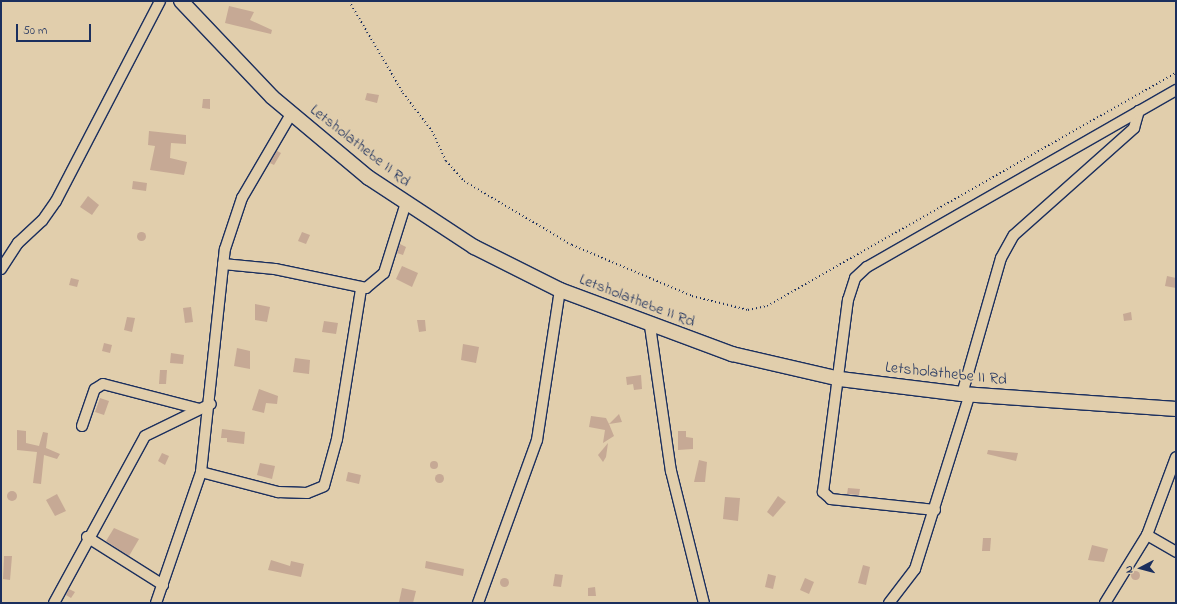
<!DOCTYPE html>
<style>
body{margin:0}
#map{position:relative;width:1177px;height:604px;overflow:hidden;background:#e1ceac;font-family:"Indie Flower",sans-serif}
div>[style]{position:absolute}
.building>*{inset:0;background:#c6a995}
.round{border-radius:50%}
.path>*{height:2px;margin-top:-1px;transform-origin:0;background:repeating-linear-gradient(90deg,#1b2f5e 0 1px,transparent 0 4px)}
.roads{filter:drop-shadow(1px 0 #1b2f5e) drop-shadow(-1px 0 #1b2f5e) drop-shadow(0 1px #1b2f5e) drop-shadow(0 -1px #1b2f5e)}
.street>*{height:10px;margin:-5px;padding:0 5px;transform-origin:5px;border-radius:5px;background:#e1ceac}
.secondary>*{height:14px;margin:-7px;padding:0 7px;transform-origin:7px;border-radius:7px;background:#e1ceac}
span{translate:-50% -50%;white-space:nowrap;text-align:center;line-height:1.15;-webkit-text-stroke:4px #e1ceac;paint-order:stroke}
.street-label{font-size:16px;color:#1b2f5e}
.frame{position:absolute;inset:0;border:2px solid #1b2f5e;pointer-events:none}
.north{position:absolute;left:1121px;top:548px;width:40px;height:40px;-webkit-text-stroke:3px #e1ceac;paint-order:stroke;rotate:264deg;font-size:11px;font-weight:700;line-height:16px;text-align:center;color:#1b2f5e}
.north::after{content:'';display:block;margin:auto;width:14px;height:18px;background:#1b2f5e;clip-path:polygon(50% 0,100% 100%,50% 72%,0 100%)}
.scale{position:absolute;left:16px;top:24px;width:75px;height:18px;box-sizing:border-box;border:2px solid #1b2f5e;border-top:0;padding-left:5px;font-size:12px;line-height:14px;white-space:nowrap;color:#1b2f5e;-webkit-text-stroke:3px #e1ceac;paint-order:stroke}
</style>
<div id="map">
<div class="building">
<i style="clip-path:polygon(229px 6px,254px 12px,250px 20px,272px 30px,271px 34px,225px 23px)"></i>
<i style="clip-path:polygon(367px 93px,379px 95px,377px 103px,365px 100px)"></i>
<i style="clip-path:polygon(203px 99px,210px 99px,210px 109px,202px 108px)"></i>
<i style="clip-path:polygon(149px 131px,186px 135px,186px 144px,171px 143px,170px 158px,187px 162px,184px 175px,150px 170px,155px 146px,148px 145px)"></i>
<i style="clip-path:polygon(277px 151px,281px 153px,274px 165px,270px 163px)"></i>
<i style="clip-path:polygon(133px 181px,147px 183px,146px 191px,132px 189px)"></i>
<i style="clip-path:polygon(88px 196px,99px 205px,92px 215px,80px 207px)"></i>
<i class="round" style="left:136.5px;top:231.5px;width:9px;height:9px"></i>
<i style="clip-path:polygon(302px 232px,310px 235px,306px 244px,298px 241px)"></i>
<i style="clip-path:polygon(400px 244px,406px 247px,403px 255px,397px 253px)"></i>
<i style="clip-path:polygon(402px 266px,418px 273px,412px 287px,396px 279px)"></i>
<i style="clip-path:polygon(1167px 276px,1176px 278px,1176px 288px,1165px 286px)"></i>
<i style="clip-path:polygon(71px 278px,79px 280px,77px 287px,69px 285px)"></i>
<i style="clip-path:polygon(255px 304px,270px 307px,267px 322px,255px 320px)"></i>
<i style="clip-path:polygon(191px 307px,193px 322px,185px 323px,183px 308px)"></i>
<i style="clip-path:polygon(1131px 312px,1132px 320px,1124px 321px,1123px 314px)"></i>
<i style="clip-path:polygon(127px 317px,135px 318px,132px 332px,124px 330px)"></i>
<i style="clip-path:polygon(417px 320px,425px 320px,426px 331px,419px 332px)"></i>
<i style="clip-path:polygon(324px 321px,338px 323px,336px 334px,322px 332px)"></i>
<i style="clip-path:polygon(104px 343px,112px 345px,110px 353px,102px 351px)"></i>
<i style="clip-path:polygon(463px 344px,479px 347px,476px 363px,461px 360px)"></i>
<i style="clip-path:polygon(237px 348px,250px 351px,250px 369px,234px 366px)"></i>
<i style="clip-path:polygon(171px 353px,184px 355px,183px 364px,170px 363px)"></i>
<i style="clip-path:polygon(295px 358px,310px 360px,309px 374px,293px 372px)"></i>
<i style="clip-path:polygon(160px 370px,167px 370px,166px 384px,159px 384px)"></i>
<i style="clip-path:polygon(641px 375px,642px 389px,634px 390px,633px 384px,627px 385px,626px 377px)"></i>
<i style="clip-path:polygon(259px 389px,278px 396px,277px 404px,266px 403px,264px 413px,252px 410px)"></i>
<i style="clip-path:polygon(100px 398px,109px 401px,104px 415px,95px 412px)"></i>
<i style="clip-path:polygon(619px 414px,622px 422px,609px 424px,614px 436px,603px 443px,605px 430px,589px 427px,591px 416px,606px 418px,609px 424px)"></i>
<i style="clip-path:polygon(222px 429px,245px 432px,244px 444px,227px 442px,227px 438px,221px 438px)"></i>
<i style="clip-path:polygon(17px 430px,26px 431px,26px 443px,39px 446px,43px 432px,48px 433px,46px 448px,60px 454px,57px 459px,44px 455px,41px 484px,33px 483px,37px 452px,17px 450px)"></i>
<i style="clip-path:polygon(678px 431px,686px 431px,686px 437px,693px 438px,693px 449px,678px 450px)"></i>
<i style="clip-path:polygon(608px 443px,606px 457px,603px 462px,598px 455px)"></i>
<i style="clip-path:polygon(988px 450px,1018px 453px,1016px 461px,987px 454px)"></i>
<i style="clip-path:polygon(162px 453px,169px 456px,165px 465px,158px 461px)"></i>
<i style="clip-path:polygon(699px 460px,707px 462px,705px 482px,694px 482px)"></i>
<i class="round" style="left:430px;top:461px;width:8px;height:8px"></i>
<i style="clip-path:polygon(260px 463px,275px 466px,272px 479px,257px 475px)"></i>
<i style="clip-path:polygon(348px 472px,361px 475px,359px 484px,346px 481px)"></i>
<i class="round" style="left:434.5px;top:473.5px;width:9px;height:9px"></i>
<i style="clip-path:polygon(848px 488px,860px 489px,859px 495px,847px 494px)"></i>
<i class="round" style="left:7px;top:491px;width:10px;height:10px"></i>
<i style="clip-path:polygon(57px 494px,66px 511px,55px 516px,46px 500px)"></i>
<i style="clip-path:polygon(778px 496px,786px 502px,773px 517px,767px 512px)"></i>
<i style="clip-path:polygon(725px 497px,740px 498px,738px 521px,723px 519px)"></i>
<i style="clip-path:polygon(114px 528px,139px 539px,129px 556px,106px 541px)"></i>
<i style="clip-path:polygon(983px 538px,991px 538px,990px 551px,982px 551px)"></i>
<i style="clip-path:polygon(1092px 545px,1108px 549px,1104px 562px,1088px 560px)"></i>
<i style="clip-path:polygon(4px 556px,12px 556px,10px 580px,3px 579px)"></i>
<i style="clip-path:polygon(271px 560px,290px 566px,291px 561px,304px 564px,301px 577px,268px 570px)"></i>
<i style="clip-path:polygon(426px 561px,464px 569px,463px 576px,425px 568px)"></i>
<i style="clip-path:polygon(863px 565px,870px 567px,866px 585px,858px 583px)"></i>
<i class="round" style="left:1130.5px;top:570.5px;width:9px;height:9px"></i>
<i style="clip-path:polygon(555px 574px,563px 575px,561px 587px,553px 586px)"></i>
<i style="clip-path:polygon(768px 574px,776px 576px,773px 589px,765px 587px)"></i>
<i class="round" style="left:499.5px;top:577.5px;width:9px;height:9px"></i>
<i style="clip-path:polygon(805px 578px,814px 582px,809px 594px,800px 590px)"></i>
<i style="clip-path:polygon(595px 587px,596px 596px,588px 596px,588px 588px)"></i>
<i style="clip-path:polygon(402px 588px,416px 591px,413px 603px,399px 602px)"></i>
<i style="clip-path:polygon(69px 589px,75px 592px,71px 598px,66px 595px)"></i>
</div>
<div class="path">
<i style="left:349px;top:1px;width:107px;rotate:59.6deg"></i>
<i style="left:403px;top:93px;width:48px;rotate:52.7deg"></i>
<i style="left:432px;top:131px;width:33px;rotate:65deg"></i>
<i style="left:446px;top:161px;width:27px;rotate:48deg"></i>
<i style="left:464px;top:181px;width:126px;rotate:30.7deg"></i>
<i style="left:572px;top:245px;width:130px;rotate:23deg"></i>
<i style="left:692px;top:296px;width:58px;rotate:14deg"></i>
<i style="left:748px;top:310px;width:19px;rotate:-12deg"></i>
<i style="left:767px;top:306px;width:471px;rotate:-29.7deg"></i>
</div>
<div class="roads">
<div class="street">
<i style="left:223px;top:264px;width:52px;rotate:5.5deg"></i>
<i style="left:275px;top:269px;width:93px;rotate:11.8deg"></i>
<i style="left:366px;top:288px;width:23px;rotate:-40deg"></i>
<i style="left:384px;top:273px;width:73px;rotate:-72.6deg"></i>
<i style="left:1px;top:269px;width:31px;rotate:-57deg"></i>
<i style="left:18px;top:243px;width:33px;rotate:-43deg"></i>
<i style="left:42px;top:221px;width:24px;rotate:-55deg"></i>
<i style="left:56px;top:201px;width:225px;rotate:-62.5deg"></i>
<i style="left:650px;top:326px;width:147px;rotate:81.8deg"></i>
<i style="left:671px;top:471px;width:136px;rotate:76deg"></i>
<i style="left:962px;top:394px;width:141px;rotate:-74deg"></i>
<i style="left:1001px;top:258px;width:26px;rotate:-61deg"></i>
<i style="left:1014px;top:235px;width:161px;rotate:-41.7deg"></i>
<i style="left:1134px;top:128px;width:18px;rotate:-74deg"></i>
<i style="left:82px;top:426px;width:39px;rotate:-71deg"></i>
<i style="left:95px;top:389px;width:9px;rotate:-32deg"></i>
<i style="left:103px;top:384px;width:99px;rotate:14.6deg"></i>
<i style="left:201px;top:472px;width:80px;rotate:14.6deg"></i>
<i style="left:278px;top:492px;width:29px;rotate:2deg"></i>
<i style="left:307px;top:493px;width:18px;rotate:-22deg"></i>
<i style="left:324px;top:486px;width:49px;rotate:-74.5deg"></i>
<i style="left:337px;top:439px;width:152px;rotate:-80.9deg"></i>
<i style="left:935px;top:510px;width:105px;rotate:-174deg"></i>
<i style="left:831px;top:499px;width:11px;rotate:-139deg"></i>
<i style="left:823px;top:492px;width:194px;rotate:-82.6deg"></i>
<i style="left:848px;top:300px;width:23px;rotate:-72deg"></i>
<i style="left:855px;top:278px;width:16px;rotate:-43deg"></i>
<i style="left:867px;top:267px;width:356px;rotate:-29.8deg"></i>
<i style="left:1147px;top:535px;width:34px;rotate:30deg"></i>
<i style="left:87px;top:537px;width:90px;rotate:32.3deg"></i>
<i style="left:54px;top:603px;width:190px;rotate:-61.4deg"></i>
<i style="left:145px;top:436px;width:73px;rotate:-25.9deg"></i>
<i style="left:156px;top:603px;width:139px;rotate:-71deg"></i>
<i style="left:201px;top:472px;width:224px;rotate:-83.9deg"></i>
<i style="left:225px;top:249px;width:54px;rotate:-71.6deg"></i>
<i style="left:242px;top:198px;width:97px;rotate:-59.7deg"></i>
<i style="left:478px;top:603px;width:173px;rotate:-70.1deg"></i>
<i style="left:537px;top:440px;width:152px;rotate:-81.3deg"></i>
<i style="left:889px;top:603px;width:43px;rotate:-52.6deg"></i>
<i style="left:915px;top:569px;width:183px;rotate:-72.6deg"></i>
<i style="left:1105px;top:603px;width:80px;rotate:-58.3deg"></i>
<i style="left:1147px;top:535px;width:83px;rotate:-69.6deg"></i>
</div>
<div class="secondary">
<i style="left:181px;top:1px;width:132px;rotate:46.5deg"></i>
<i style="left:272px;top:97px;width:126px;rotate:39.9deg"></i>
<i style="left:369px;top:178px;width:126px;rotate:33.3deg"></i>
<i style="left:474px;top:247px;width:96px;rotate:26.6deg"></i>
<i style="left:560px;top:290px;width:184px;rotate:20.4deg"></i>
<i style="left:732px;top:354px;width:111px;rotate:13deg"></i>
<i style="left:840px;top:379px;width:123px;rotate:7deg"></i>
<i style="left:962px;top:394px;width:215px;rotate:4deg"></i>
</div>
</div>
<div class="street-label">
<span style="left:360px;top:146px;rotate:38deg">Letsholathebe II Rd</span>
<span style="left:637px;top:301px;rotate:21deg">Letsholathebe II Rd</span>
<span style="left:946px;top:374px;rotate:6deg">Letsholathebe II Rd</span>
</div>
<div class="frame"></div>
<div class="north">N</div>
<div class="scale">50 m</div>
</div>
